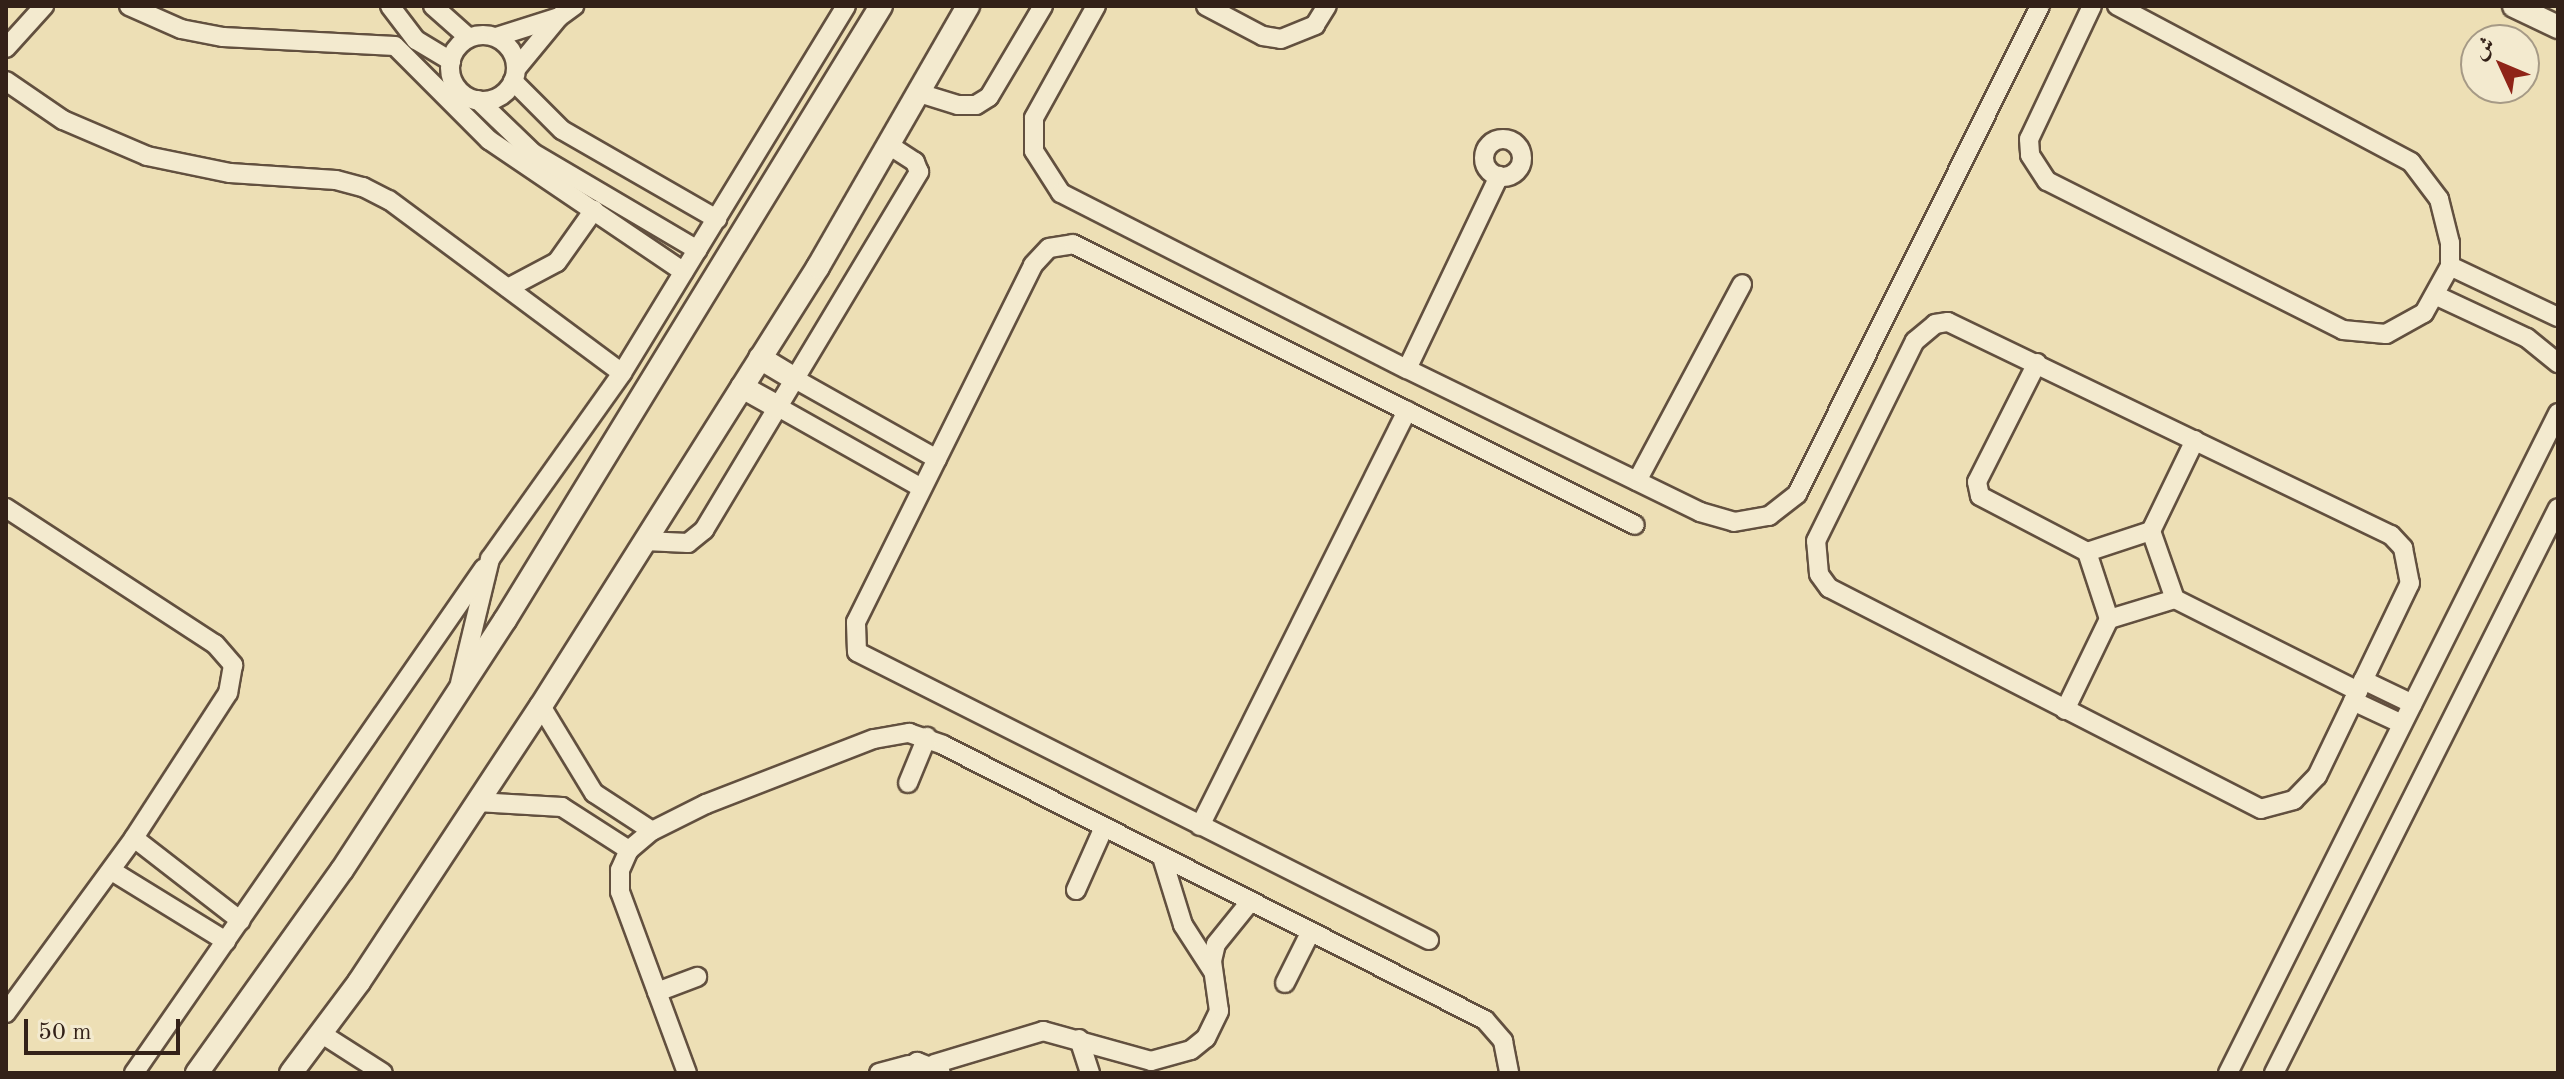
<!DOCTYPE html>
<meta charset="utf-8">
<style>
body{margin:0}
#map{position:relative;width:2564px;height:1079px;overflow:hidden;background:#eddfb5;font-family:"Old Standard TT",Amiri,serif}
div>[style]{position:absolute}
.roads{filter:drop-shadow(2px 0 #62503f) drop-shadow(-2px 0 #62503f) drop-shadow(0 2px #62503f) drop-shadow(0 -2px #62503f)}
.minor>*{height:18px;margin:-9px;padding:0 9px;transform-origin:9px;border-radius:9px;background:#f3eacf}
.minor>.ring{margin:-9px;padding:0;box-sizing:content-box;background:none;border:18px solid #f3eacf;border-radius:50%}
.tertiary>*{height:22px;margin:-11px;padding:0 11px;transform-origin:11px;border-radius:11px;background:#f3eacf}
span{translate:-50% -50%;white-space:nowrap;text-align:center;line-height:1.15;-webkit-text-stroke:6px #f3eacf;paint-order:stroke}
.frame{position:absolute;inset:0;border:8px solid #332118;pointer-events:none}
.north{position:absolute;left:2460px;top:24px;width:80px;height:80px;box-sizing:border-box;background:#f3eacf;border:2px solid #a69a86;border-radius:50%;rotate:314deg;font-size:22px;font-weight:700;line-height:32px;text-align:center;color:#332118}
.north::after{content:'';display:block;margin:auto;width:28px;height:36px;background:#8f2418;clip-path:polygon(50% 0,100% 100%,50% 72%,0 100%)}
.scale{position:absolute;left:24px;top:1019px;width:156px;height:36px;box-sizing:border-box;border:4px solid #332118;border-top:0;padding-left:10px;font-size:24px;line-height:28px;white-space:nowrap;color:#332118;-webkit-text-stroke:6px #f3eacf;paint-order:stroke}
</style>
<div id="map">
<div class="roads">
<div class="minor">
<i style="left:129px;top:6px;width:57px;rotate:23.9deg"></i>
<i style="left:181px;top:29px;width:43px;rotate:10.8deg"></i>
<i style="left:223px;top:37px;width:172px;rotate:3deg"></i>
<i style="left:395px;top:46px;width:133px;rotate:45deg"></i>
<i style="left:489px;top:140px;width:235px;rotate:34.1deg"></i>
<i style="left:390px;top:6px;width:43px;rotate:52.6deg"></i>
<i style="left:416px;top:40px;width:41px;rotate:31deg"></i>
<i style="left:433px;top:6px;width:48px;rotate:41.6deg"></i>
<i style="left:1096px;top:6px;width:128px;rotate:119deg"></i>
<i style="left:1034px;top:118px;width:33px;rotate:90deg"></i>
<i style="left:1034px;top:151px;width:50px;rotate:57.3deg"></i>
<i style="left:1061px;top:193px;width:388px;rotate:27deg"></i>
<i style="left:1407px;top:369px;width:326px;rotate:26deg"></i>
<i style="left:1700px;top:512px;width:35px;rotate:16deg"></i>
<i style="left:1734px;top:522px;width:36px;rotate:-10deg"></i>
<i style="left:1769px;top:516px;width:36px;rotate:-38deg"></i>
<i style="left:1797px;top:494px;width:545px;rotate:-63.53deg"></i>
<i style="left:1206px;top:6px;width:64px;rotate:27.8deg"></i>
<i style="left:1263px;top:36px;width:18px;rotate:9deg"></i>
<i style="left:1281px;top:39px;width:37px;rotate:-22deg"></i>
<i style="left:1315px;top:25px;width:22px;rotate:-58deg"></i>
<i style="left:2092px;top:6px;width:147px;rotate:115.3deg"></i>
<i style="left:2029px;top:139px;width:16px;rotate:86deg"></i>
<i style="left:2030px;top:155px;width:31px;rotate:57deg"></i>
<i style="left:2047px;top:181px;width:331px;rotate:26.7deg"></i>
<i style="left:2343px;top:330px;width:43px;rotate:5.3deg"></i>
<i style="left:2386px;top:334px;width:43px;rotate:-28.9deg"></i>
<i style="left:2424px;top:313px;width:54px;rotate:-61deg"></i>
<i style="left:2450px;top:266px;width:23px;rotate:-90deg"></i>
<i style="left:2450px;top:243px;width:45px;rotate:-104deg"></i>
<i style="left:2439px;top:199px;width:46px;rotate:-127.1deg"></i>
<i style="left:2411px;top:162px;width:333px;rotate:-152deg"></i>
<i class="ring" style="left:450px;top:35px;width:48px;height:48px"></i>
<i style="left:496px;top:37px;width:66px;rotate:-17.6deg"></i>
<i style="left:559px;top:17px;width:19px;rotate:-36deg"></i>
<i style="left:6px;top:48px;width:57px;rotate:-47.9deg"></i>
<i style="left:516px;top:69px;width:67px;rotate:-50.4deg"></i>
<i style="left:6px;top:81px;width:69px;rotate:34.4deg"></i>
<i style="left:63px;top:120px;width:91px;rotate:23.2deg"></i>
<i style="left:147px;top:156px;width:85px;rotate:11.6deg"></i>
<i style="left:230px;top:173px;width:106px;rotate:3.8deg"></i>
<i style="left:336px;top:180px;width:28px;rotate:15deg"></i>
<i style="left:363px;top:187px;width:29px;rotate:27deg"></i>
<i style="left:389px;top:200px;width:290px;rotate:36.6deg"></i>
<i style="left:513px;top:81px;width:69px;rotate:45deg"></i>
<i style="left:562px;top:130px;width:179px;rotate:29.9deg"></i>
<i style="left:919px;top:93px;width:41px;rotate:17.1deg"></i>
<i style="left:958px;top:105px;width:18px"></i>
<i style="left:976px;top:105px;width:15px;rotate:-32deg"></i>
<i style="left:989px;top:97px;width:106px;rotate:-59.3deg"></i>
<i style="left:478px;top:100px;width:76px;rotate:43.9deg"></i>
<i style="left:533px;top:153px;width:191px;rotate:30.5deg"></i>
<i class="ring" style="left:1484px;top:139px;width:20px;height:20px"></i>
<i style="left:2450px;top:266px;width:119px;rotate:25.3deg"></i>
<i style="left:508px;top:288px;width:55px;rotate:-28deg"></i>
<i style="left:557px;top:262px;width:64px;rotate:-54.6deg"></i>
<i style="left:2437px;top:296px;width:99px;rotate:25deg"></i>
<i style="left:2527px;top:338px;width:40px;rotate:39deg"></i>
<i style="left:1948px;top:322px;width:492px;rotate:25.7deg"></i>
<i style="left:2391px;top:535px;width:18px;rotate:47deg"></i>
<i style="left:2403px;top:548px;width:36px;rotate:79deg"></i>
<i style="left:2410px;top:583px;width:214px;rotate:115.7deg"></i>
<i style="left:2317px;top:776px;width:33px;rotate:134deg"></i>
<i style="left:2294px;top:800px;width:34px;rotate:165deg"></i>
<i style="left:2261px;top:809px;width:485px;rotate:-152.9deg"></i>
<i style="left:1829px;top:588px;width:17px;rotate:-126deg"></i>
<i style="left:1819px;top:574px;width:33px;rotate:-95deg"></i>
<i style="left:1816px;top:541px;width:223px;rotate:-63.7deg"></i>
<i style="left:1915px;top:341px;width:26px;rotate:-40deg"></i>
<i style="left:1935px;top:324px;width:13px;rotate:-9deg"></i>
<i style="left:2037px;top:363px;width:133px;rotate:116.8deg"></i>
<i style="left:1977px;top:482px;width:14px;rotate:78deg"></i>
<i style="left:1980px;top:496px;width:121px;rotate:27.6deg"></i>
<i style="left:2087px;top:552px;width:67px;rotate:-18.2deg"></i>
<i style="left:2151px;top:531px;width:72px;rotate:70.6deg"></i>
<i style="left:2175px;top:599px;width:69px;rotate:163.1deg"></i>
<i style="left:2109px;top:619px;width:71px;rotate:-108.2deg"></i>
<i style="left:1407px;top:369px;width:214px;rotate:-64.5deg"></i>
<i style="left:795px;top:379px;width:163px;rotate:29.4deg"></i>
<i style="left:778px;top:407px;width:165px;rotate:29.4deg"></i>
<i style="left:1637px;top:481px;width:223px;rotate:-61.9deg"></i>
<i style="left:6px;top:508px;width:249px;rotate:33.1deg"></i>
<i style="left:215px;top:644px;width:28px;rotate:49deg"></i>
<i style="left:233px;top:665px;width:28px;rotate:100deg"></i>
<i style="left:228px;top:693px;width:173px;rotate:123deg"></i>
<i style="left:134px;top:838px;width:217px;rotate:126.2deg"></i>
<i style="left:2151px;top:531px;width:101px;rotate:-64.2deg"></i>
<i style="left:645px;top:541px;width:43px;rotate:2.7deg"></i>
<i style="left:688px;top:543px;width:21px;rotate:-39deg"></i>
<i style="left:704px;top:530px;width:418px;rotate:-59deg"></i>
<i style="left:919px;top:172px;width:11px;rotate:-112deg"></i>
<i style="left:915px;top:162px;width:31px;rotate:-147deg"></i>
<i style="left:2175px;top:599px;width:205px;rotate:26.7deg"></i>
<i style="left:2363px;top:680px;width:55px;rotate:25.6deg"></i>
<i style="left:460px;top:683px;width:128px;rotate:-76.4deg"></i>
<i style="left:490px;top:559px;width:228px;rotate:-54.6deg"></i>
<i style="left:622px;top:373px;width:430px;rotate:-58.6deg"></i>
<i style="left:2353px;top:701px;width:54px;rotate:25.1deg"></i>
<i style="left:541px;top:706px;width:102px;rotate:58.7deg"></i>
<i style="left:594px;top:793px;width:69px;rotate:33.2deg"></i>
<i style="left:2065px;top:710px;width:101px;rotate:-64.2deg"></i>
<i style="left:908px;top:783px;width:50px;rotate:-67.6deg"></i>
<i style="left:477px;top:802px;width:85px;rotate:3.4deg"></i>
<i style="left:562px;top:807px;width:80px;rotate:32.7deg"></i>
<i style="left:1200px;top:826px;width:464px;rotate:-63.5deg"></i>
<i style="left:134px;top:838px;width:135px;rotate:37.8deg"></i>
<i style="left:1162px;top:857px;width:71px;rotate:72.8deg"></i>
<i style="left:1183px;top:925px;width:54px;rotate:57.2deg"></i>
<i style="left:112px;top:871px;width:134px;rotate:31.6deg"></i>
<i style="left:1076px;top:890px;width:69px;rotate:-66deg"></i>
<i style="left:1429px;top:940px;width:640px;rotate:-153.27deg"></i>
<i style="left:857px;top:652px;width:30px;rotate:-92deg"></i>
<i style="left:856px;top:622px;width:398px;rotate:-63.6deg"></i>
<i style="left:1033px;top:265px;width:23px;rotate:-47deg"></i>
<i style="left:1049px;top:248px;width:24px;rotate:-9deg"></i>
<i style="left:1073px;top:244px;width:628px;rotate:26.57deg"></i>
<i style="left:1285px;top:983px;width:56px;rotate:-63.4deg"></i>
<i style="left:657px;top:992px;width:43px;rotate:-20.6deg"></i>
<i style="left:322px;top:1034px;width:72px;rotate:32.6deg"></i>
<i style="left:1079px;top:1039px;width:36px;rotate:72deg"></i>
<i style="left:934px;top:1064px;width:114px;rotate:-16.8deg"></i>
<i style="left:1043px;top:1031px;width:112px;rotate:15.5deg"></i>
<i style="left:1151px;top:1061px;width:41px;rotate:-15.4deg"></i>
<i style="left:1191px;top:1050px;width:19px;rotate:-39deg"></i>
<i style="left:1206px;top:1038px;width:30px;rotate:-64deg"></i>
<i style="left:1219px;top:1011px;width:50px;rotate:-98deg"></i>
<i style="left:1212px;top:961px;width:17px;rotate:-77deg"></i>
<i style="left:1216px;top:944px;width:54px;rotate:-51deg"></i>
<i style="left:134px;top:1073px;width:614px;rotate:-55.28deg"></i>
<i style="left:687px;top:1073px;width:193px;rotate:-110.3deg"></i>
<i style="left:620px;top:892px;width:22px;rotate:-90deg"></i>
<i style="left:620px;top:870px;width:22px;rotate:-66deg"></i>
<i style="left:629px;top:850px;width:30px;rotate:-40deg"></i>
<i style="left:652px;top:831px;width:60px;rotate:-26.6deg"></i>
<i style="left:706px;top:804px;width:180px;rotate:-21.2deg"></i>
<i style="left:874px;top:739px;width:36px;rotate:-10deg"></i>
<i style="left:909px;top:733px;width:36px;rotate:19deg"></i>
<i style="left:943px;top:745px;width:608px;rotate:26.9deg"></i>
<i style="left:1485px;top:1020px;width:28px;rotate:49deg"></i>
<i style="left:1503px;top:1041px;width:33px;rotate:79deg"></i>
<i style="left:879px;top:1073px;width:31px;rotate:-15deg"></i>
<i style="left:902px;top:1073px;width:19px;rotate:-36deg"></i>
<i style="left:917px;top:1062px;width:25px;rotate:21deg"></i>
<i style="left:2228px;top:1073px;width:738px;rotate:-63.43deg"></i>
<i style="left:2274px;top:1073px;width:632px;rotate:-63.31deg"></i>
</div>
<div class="tertiary">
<i style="left:2514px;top:6px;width:49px;rotate:25.5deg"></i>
<i style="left:760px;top:358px;width:41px;rotate:31deg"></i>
<i style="left:742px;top:387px;width:41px;rotate:29.1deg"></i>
<i style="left:197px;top:1073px;width:249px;rotate:-54.5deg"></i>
<i style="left:342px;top:870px;width:298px;rotate:-56.9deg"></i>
<i style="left:505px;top:620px;width:720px;rotate:-58.52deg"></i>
<i style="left:291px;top:1073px;width:114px;rotate:-53.2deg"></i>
<i style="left:359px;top:982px;width:331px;rotate:-56.6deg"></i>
<i style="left:541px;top:706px;width:519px;rotate:-57.75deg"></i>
<i style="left:818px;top:267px;width:301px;rotate:-60.1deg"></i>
</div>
</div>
<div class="frame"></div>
<div class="north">ش</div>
<div class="scale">50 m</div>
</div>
